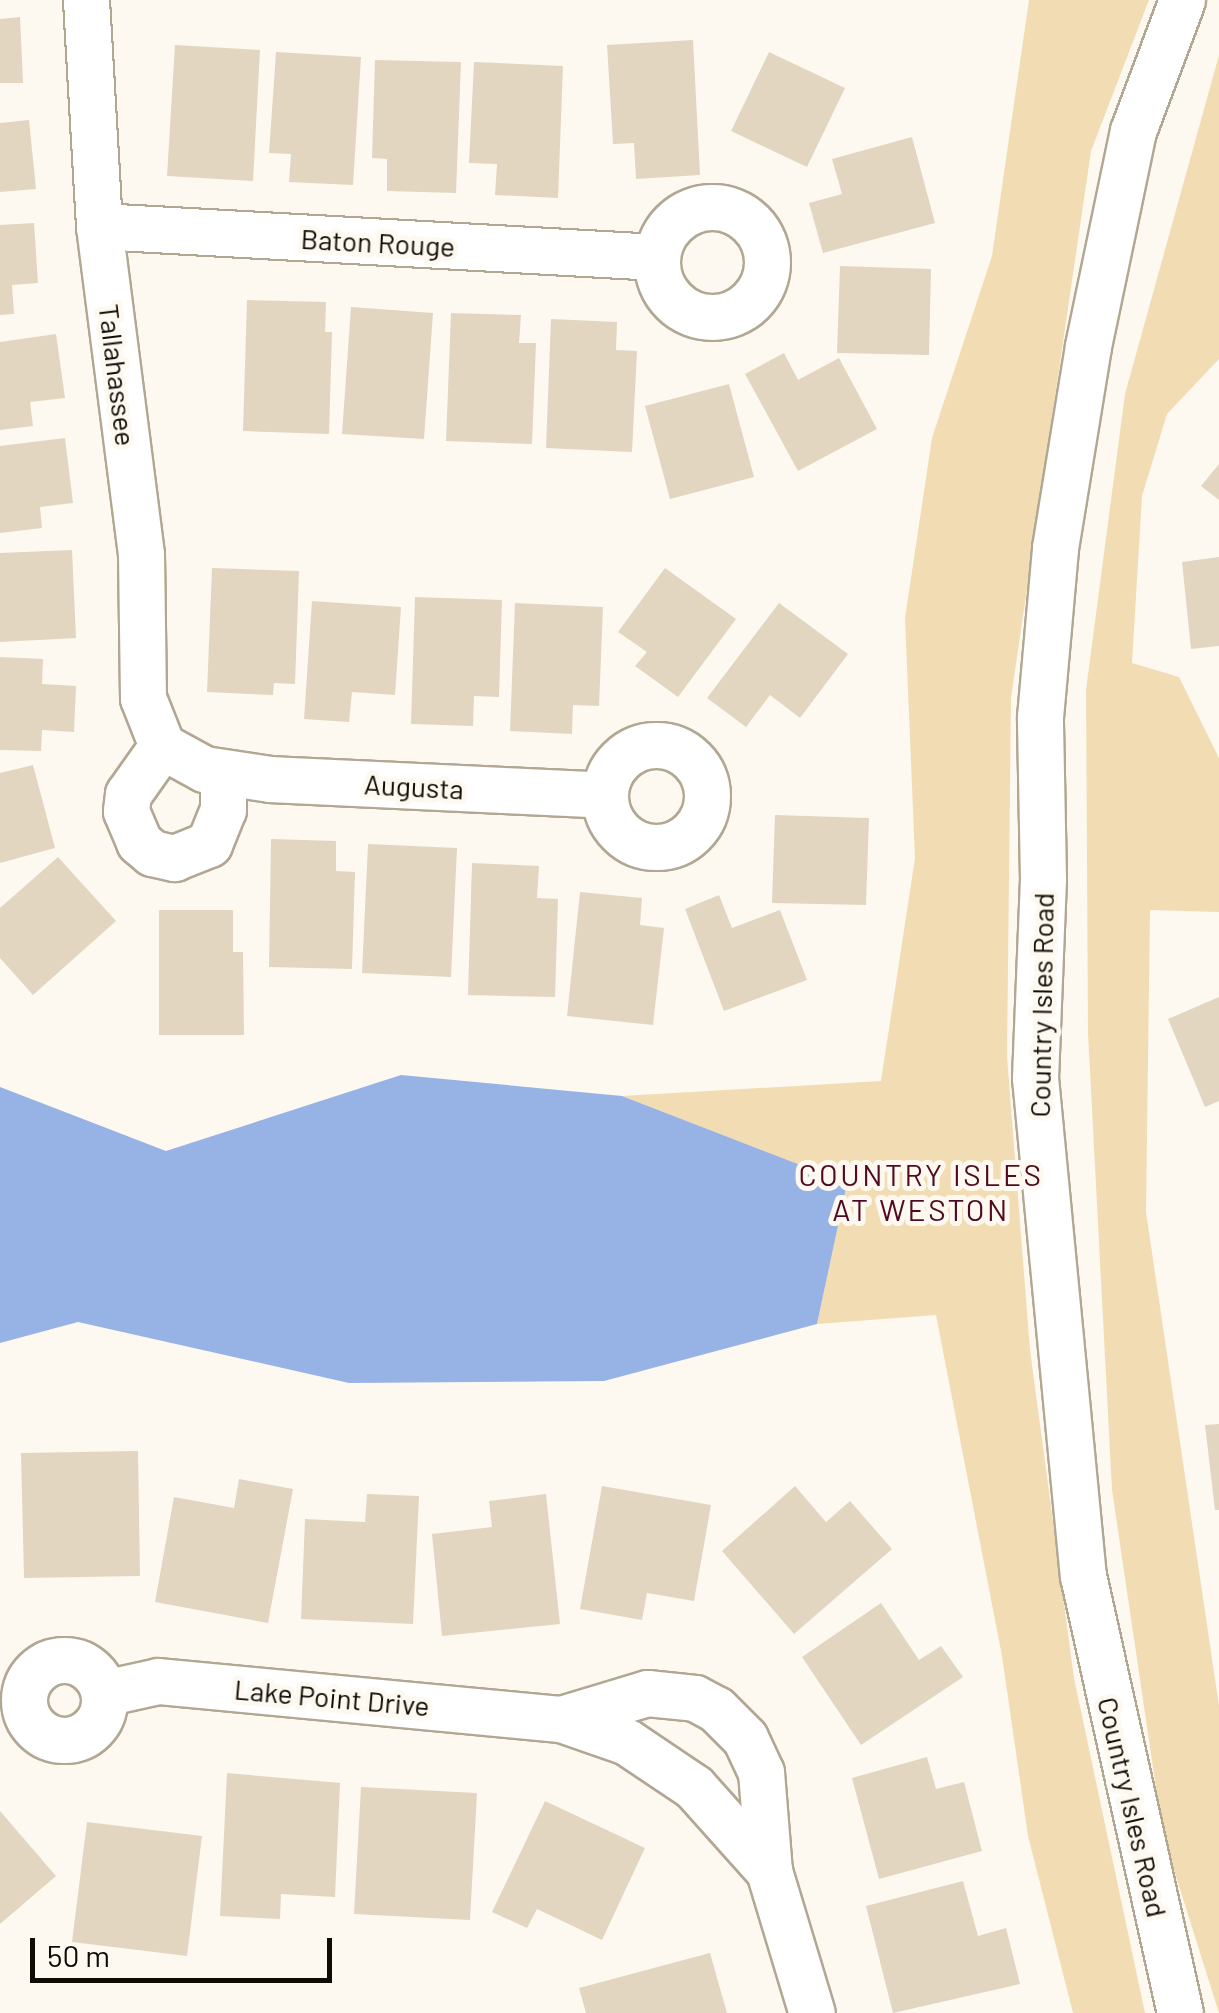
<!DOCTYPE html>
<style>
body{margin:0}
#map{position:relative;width:1219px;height:2013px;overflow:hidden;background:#fdf9f0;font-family:Barlow,sans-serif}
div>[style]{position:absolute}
.green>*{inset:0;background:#f2dcb4}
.water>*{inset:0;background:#97b3e5}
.building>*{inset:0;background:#e2d6c1}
.roads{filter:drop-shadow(2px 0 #b2a793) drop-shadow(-2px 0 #b2a793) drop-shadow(0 2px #b2a793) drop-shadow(0 -2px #b2a793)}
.minor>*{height:45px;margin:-22.5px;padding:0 22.5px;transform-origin:22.5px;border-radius:22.5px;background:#fff}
.minor>.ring{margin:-22.5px;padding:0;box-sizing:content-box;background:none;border:45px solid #fff;border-radius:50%}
span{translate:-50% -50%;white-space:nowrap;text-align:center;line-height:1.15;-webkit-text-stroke:10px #fdf9f0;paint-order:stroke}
.street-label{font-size:28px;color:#0f0b05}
.neighbourhood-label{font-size:30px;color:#4f0a22;letter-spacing:2.5px}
.scale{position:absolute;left:30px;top:1938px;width:302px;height:45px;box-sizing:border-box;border:5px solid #0f0b05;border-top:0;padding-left:12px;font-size:30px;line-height:35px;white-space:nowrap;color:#0f0b05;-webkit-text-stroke:8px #fdf9f0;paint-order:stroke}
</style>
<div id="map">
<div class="green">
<i style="clip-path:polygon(1029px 0,1149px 0,1091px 151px,1011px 698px,1007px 1056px,1030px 1350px,1074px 1678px,1145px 2013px,1073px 2013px,1028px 1836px,1002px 1656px,936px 1315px,817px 1324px,846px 1183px,622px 1096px,881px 1081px,915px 858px,905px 618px,932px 438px,992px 256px)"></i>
<i style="clip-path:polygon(1219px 55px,1219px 359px,1167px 414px,1142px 496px,1132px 663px,1179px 677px,1219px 758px,1219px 912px,1150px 910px,1146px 1212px,1219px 1706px,1219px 2013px,1163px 1835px,1112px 1490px,1088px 1033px,1086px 690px,1125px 394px)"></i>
</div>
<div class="water">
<i style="clip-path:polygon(401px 1075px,622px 1096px,847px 1183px,817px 1324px,604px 1381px,349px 1383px,78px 1322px,0 1343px,0 1087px,166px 1151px)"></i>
</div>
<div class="building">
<i style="clip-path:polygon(20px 17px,23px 83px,0 83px,0 19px)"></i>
<i style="clip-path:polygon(693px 40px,700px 175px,636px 179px,634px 143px,613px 144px,607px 45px)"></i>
<i style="clip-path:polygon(175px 45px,260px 50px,253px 181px,167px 176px)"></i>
<i style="clip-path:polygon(276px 52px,361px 57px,353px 185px,289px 182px,291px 154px,269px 153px)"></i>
<i style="clip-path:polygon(769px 52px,845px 88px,807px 167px,731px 131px)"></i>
<i style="clip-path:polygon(375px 60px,461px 62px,456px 193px,387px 191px,387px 159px,372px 158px)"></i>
<i style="clip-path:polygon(474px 62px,563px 66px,558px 198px,495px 195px,497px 164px,469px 163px)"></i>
<i style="clip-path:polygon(29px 120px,36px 189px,0 192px,0 123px)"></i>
<i style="clip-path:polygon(912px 137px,935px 223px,823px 253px,809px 203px,842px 194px,832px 159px)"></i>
<i style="clip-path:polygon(34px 223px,38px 283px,12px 285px,14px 314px,0 315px,0 225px)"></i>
<i style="clip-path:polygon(840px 266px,931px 269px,929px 355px,837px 353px)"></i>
<i style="clip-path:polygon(247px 300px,326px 302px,325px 332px,332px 332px,329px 434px,243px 431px)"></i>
<i style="clip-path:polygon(351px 307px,433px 313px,424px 439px,342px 434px)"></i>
<i style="clip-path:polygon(451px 313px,521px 315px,519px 343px,536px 343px,532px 444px,446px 441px)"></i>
<i style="clip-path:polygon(551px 319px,617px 322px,616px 350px,637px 351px,632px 452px,546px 448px)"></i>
<i style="clip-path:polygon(56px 334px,65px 398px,30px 402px,33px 426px,0 430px,0 342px)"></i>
<i style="clip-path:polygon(784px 353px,798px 380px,839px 358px,877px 429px,798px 471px,745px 374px)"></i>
<i style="clip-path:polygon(729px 384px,754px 477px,670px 499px,645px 406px)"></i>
<i style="clip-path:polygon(65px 438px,73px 503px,40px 507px,42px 528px,0 533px,0 446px)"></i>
<i style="clip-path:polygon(1219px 464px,1219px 500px,1201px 486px)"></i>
<i style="clip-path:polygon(72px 550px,76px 638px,0 642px,0 553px)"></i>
<i style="clip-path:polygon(1219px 557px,1219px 646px,1191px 649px,1182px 562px)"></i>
<i style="clip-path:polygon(212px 568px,299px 571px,295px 684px,274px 683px,273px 695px,207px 692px)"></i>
<i style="clip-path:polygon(665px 568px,736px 619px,678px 697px,635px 666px,647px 652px,618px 632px)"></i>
<i style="clip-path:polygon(415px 597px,502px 600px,499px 697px,474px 696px,473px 726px,411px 724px)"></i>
<i style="clip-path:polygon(312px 601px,401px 607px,395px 695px,352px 692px,349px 722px,304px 719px)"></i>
<i style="clip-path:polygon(515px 603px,603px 607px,599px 706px,573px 705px,572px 734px,510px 731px)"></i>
<i style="clip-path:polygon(779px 603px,848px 654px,800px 718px,770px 695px,746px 727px,707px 698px)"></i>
<i style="clip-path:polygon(0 657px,43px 659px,42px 684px,76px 686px,74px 732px,42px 730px,41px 751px,0 750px)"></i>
<i style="clip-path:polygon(33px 765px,55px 848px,0 863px,0 773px)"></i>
<i style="clip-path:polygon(775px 815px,869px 818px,866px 905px,772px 903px)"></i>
<i style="clip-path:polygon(271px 839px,336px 841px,336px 871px,355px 872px,352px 969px,269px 967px)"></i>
<i style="clip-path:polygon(368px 844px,457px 848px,451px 977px,362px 973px)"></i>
<i style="clip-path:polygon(58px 857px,116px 921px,33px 995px,0 958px,0 908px)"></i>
<i style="clip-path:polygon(472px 863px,539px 866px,537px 898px,558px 899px,555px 997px,468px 995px)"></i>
<i style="clip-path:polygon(580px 892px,642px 898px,640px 925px,664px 928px,653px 1025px,567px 1016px)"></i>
<i style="clip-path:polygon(719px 895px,732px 928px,780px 910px,807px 980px,724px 1011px,685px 909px)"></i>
<i style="clip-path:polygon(159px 910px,233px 910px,233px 952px,243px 952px,244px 1035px,159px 1035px)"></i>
<i style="clip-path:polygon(1219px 997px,1219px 1101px,1205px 1107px,1168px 1019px)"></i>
<i style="clip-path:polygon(1219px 1424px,1219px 1510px,1215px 1510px,1205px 1425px)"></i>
<i style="clip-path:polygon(138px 1451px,140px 1576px,24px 1578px,21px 1453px)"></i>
<i style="clip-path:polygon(239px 1479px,293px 1489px,268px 1623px,155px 1602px,174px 1497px,234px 1508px)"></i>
<i style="clip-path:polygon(602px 1486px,711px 1505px,694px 1601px,647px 1593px,642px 1620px,580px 1609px)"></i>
<i style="clip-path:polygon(795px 1486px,826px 1522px,850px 1501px,892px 1549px,794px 1634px,722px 1551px)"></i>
<i style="clip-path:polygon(367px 1494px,419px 1496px,413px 1624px,301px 1619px,305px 1519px,365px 1522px)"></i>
<i style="clip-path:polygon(546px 1494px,560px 1624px,442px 1636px,432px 1534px,492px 1527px,489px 1501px)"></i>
<i style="clip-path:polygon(881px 1603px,919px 1660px,941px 1646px,963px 1677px,861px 1745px,802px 1657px)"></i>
<i style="clip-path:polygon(927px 1757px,936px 1789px,964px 1782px,982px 1851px,879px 1879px,852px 1778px)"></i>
<i style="clip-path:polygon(227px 1773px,340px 1783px,335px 1897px,281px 1894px,280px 1919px,220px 1916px)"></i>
<i style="clip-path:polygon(361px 1787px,477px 1793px,470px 1920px,354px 1914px)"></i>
<i style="clip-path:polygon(545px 1801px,645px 1848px,602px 1940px,537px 1909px,527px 1928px,492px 1912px)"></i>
<i style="clip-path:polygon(0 1811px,56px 1876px,0 1924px)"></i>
<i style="clip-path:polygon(87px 1822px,202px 1836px,187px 1956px,72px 1942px)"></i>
<i style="clip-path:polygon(963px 1881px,978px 1936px,1006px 1928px,1020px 1984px,893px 2013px,866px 1906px)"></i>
<i style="clip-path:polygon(710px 1953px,727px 2013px,586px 2013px,579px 1988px)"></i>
</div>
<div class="roads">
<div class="minor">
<i style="left:86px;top:0;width:226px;rotate:86.7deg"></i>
<i style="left:99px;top:226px;width:331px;rotate:82.7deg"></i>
<i style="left:141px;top:554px;width:144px;rotate:89.2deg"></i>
<i style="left:143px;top:698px;width:52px;rotate:68.4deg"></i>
<i style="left:162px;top:746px;width:48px;rotate:28.7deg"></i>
<i style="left:204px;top:769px;width:67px;rotate:8.6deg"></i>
<i style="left:270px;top:779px;width:334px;rotate:2.7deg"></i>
<i class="ring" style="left:657px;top:207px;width:65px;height:65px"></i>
<i style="left:99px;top:226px;width:559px;rotate:3.18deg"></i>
<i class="ring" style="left:605px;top:745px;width:57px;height:57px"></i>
<i style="left:162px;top:746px;width:59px;rotate:125.3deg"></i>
<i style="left:128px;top:794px;width:17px;rotate:97deg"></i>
<i style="left:126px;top:811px;width:34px;rotate:67deg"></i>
<i style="left:139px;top:842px;width:17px;rotate:40deg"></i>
<i style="left:152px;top:853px;width:23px;rotate:13deg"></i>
<i style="left:174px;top:858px;width:38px;rotate:-22deg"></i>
<i style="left:209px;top:844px;width:37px;rotate:-68deg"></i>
<i style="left:223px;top:810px;width:36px;rotate:-90deg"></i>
<i class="ring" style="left:24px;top:1660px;width:35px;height:35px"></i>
<i style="left:104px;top:1693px;width:55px;rotate:-12.5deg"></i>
<i style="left:158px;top:1681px;width:405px;rotate:5.4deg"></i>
<i style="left:561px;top:1719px;width:70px;rotate:19.2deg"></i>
<i style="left:627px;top:1742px;width:81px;rotate:33.9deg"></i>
<i style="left:694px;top:1787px;width:113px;rotate:48.2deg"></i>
<i style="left:769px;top:1871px;width:148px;rotate:73.2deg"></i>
<i style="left:561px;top:1719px;width:90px;rotate:-16.8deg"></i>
<i style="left:647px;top:1693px;width:48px;rotate:5.9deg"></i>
<i style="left:695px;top:1698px;width:24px;rotate:28deg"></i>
<i style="left:716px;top:1709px;width:41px;rotate:45deg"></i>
<i style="left:745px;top:1738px;width:38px;rotate:65deg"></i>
<i style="left:761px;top:1772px;width:99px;rotate:85.4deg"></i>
<i style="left:1180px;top:2013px;width:447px;rotate:-102.5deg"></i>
<i style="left:1083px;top:1577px;width:501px;rotate:-95.49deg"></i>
<i style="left:1035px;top:1078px;width:199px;rotate:-87.7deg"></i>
<i style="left:1043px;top:879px;width:162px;rotate:-91.1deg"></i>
<i style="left:1040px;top:717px;width:170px;rotate:-84.9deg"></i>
<i style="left:1055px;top:548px;width:205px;rotate:-80.7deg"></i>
<i style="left:1088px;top:346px;width:220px;rotate:-78.2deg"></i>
<i style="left:1133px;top:131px;width:140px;rotate:-69.5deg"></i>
</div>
</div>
<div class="street-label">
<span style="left:378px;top:242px;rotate:3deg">Baton Rouge</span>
<span style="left:118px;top:375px;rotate:83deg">Tallahassee</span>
<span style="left:414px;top:786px;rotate:3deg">Augusta</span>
<span style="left:1041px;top:1005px;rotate:-89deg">Country Isles Road</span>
<span style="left:332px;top:1697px;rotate:5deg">Lake Point Drive</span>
<span style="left:1133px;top:1807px;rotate:77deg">Country Isles Road</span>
</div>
<div class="neighbourhood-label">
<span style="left:921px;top:1191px">COUNTRY ISLES<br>AT WESTON</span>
</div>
<div class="scale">50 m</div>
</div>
